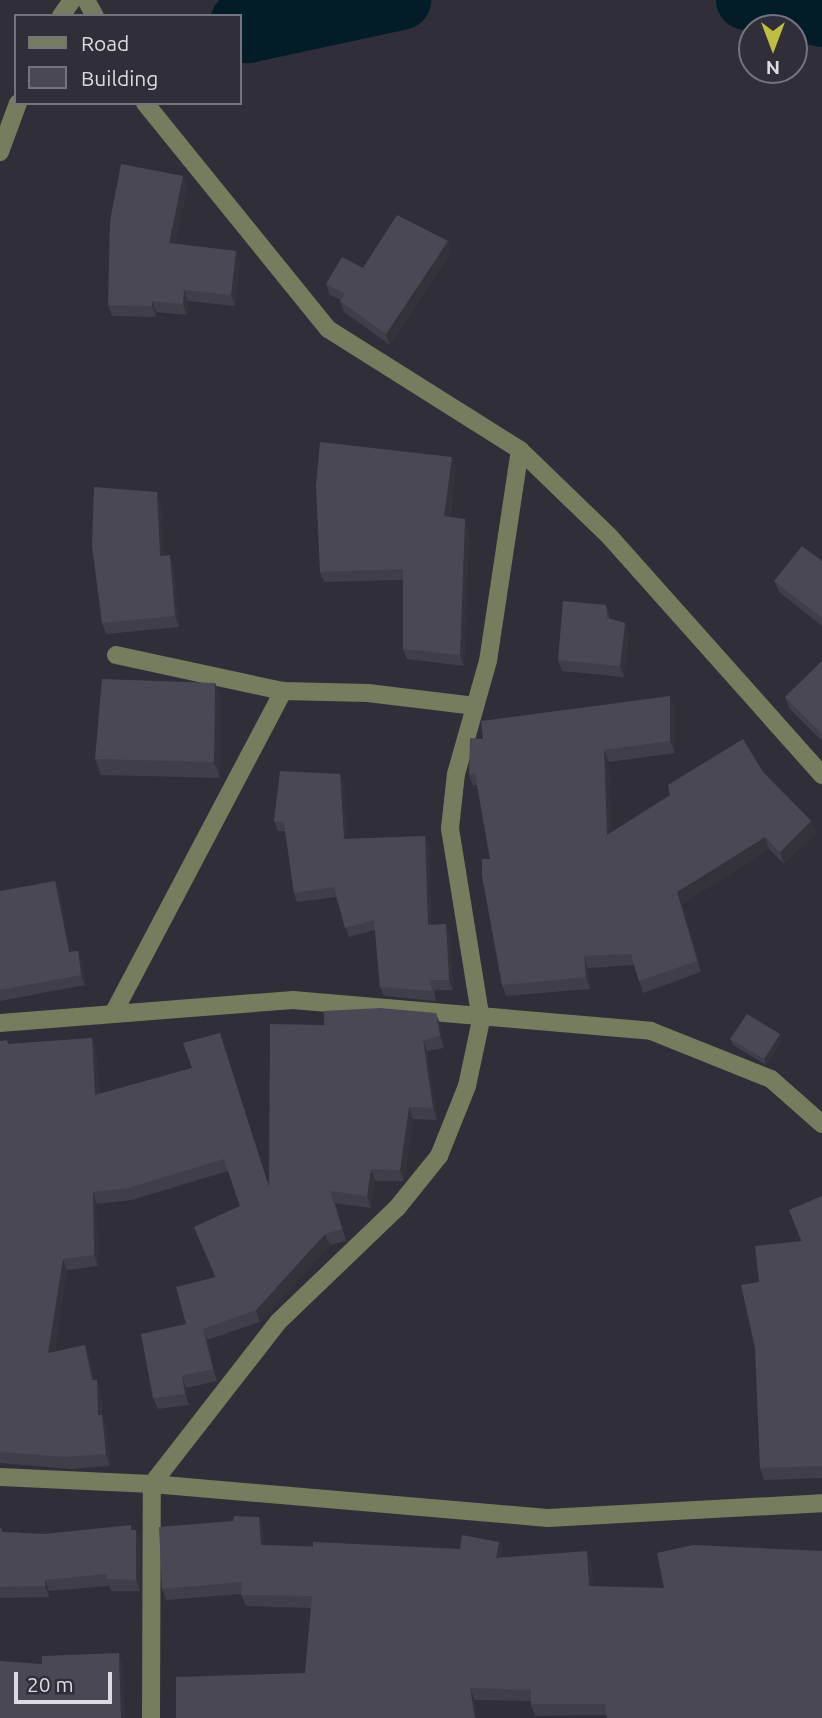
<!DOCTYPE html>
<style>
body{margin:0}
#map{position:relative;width:822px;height:1718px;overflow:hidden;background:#302e39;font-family:Ubuntu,sans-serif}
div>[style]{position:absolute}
.river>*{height:60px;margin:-30px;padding:0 30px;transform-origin:30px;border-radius:30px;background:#031d28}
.minor>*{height:18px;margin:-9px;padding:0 9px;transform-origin:9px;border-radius:9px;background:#767c5e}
.wall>*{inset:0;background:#403e48}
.shaded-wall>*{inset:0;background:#34323b}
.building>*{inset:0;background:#4a4854}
span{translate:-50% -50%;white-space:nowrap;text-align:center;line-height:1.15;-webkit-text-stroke:7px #302e39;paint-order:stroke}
.legend{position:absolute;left:14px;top:14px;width:228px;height:91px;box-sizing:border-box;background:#302e39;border:2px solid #75737d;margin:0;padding:9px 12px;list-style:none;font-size:21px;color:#dddbe2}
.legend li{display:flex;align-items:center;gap:14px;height:35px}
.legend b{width:35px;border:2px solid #75737d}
.north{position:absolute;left:738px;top:14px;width:70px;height:70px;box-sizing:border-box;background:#302e39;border:2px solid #75737d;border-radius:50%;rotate:180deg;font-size:19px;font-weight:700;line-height:28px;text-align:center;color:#dddbe2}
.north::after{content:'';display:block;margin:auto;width:24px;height:32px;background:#bfbe41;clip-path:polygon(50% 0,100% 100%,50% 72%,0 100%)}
.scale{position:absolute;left:14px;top:1672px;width:98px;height:32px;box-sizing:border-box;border:4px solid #dddbe2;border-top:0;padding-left:9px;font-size:21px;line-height:24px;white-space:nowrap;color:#dddbe2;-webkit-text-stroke:5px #302e39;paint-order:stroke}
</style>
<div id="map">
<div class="river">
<i style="left:746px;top:0;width:78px;rotate:12.6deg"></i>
<i style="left:240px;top:22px;width:14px;rotate:54deg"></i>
<i style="left:248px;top:33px;width:157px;rotate:-12.2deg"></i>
</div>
<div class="minor">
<i style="left:86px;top:0;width:18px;rotate:61deg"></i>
<i style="left:61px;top:16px;width:19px;rotate:-55deg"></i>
<i style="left:145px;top:103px;width:291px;rotate:51deg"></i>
<i style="left:328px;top:329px;width:227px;rotate:32.2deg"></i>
<i style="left:520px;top:450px;width:125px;rotate:44deg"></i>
<i style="left:610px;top:537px;width:319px;rotate:48.3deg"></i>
<i style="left:0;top:152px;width:52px;rotate:-69.8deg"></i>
<i style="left:116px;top:655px;width:171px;rotate:12.2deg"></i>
<i style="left:283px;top:691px;width:85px;rotate:1.3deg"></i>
<i style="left:368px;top:693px;width:108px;rotate:6.9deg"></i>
<i style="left:114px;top:1012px;width:363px;rotate:-62.2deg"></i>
<i style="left:0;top:1023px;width:294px;rotate:-4.5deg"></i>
<i style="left:293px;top:1000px;width:359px;rotate:4.9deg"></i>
<i style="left:651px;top:1031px;width:129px;rotate:21.8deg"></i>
<i style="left:771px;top:1079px;width:68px;rotate:41.4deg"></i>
<i style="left:0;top:1477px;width:152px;rotate:2.6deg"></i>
<i style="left:152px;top:1484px;width:397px;rotate:4.9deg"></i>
<i style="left:548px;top:1518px;width:274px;rotate:-3.1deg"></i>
<i style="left:151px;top:1718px;width:234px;rotate:-89.8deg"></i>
<i style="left:152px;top:1484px;width:205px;rotate:-52.1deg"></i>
<i style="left:278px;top:1322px;width:165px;rotate:-43.8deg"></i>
<i style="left:397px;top:1208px;width:67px;rotate:-51.1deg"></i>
<i style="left:439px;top:1156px;width:75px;rotate:-68.2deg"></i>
<i style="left:467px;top:1086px;width:67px;rotate:-78deg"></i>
<i style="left:481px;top:1020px;width:194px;rotate:-99.2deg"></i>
<i style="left:450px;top:828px;width:54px;rotate:-83.7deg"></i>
<i style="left:456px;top:774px;width:117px;rotate:-74.2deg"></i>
<i style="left:488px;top:661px;width:213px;rotate:-81.4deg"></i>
</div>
<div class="wall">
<i style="clip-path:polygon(183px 176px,187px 187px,175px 244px,236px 251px,240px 262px,235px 306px,188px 301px,187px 315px,156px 312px,156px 317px,112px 316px,108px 305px)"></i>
<i style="clip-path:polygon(451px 252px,390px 345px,344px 312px,340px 301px,341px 300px,330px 295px,326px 284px,363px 268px)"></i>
<i style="clip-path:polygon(456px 468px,450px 517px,465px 519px,469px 530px,464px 666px,407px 659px,403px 649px,403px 580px,324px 582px,320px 572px)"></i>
<i style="clip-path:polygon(161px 503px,163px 556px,174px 566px,179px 627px,106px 634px,102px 623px)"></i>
<i style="clip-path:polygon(822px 561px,822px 626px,779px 592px,774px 581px)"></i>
<i style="clip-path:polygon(606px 605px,610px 619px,625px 623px,629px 634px,624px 677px,562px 671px,558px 660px)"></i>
<i style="clip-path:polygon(822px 661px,822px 741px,789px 708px,785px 697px)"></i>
<i style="clip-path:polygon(215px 683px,221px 699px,220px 778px,101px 775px,95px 759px)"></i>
<i style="clip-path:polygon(675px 708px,675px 753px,609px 762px,611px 833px,763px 772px,811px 821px,816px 833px,784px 864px,769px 849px,682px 904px,701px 972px,643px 993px,634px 965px,588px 968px,590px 989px,506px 996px,502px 985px,490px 859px,477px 785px,473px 786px,469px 774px,483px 739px)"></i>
<i style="clip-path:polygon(340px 774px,344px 783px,347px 839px,425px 836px,429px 846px,431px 925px,450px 934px,453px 990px,434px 990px,436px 1001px,384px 996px,380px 987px,375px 930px,349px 937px,336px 897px,297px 902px,294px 893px,285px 831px,278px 831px,274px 821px)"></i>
<i style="clip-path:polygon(55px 881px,59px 891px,70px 952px,78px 951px,82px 961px,85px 985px,0 1001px,0 921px)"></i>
<i style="clip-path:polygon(440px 1024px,444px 1048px,427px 1051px,437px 1120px,413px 1119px,404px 1181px,375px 1181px,371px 1208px,335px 1203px,346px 1241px,330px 1245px,260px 1322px,207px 1340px,217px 1381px,186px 1388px,189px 1405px,158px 1409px,153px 1398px,186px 1324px,215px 1277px,194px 1227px,240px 1206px,228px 1171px,132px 1200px,97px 1204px,98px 1266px,67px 1270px,55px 1352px,89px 1357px,94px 1380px,101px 1392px,102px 1415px,106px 1426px,110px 1466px,70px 1469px,0 1463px,0 1041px,8px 1044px,92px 1038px,96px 1050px,99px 1094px,192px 1068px,269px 1186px,324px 1025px)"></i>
<i style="clip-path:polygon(730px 1039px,782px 1040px,766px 1065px,733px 1045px)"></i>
<i style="clip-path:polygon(822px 1196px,822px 1478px,764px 1480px,760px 1468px,759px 1282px,801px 1241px,789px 1210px)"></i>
<i style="clip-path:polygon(259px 1517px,263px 1528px,264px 1545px,460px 1549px,499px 1542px,503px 1553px,502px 1557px,591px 1563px,593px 1586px,822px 1718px,606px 1715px,535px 1716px,531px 1704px,531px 1701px,475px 1700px,305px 1673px,311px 1608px,246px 1606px,241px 1594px,166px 1600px,162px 1589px,233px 1521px)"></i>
<i style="clip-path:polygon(0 1528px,1px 1528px,3px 1532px,44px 1534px,136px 1530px,140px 1541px,140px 1591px,111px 1591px,109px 1586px,49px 1591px,49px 1597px,0 1598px)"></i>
</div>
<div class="shaded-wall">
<i style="clip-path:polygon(183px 176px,187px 187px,173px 254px,169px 243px)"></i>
<i style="clip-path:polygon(448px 241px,451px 252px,390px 345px,386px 334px)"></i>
<i style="clip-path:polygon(236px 251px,240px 262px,235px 306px,231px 295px)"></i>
<i style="clip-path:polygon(184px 290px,188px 301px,187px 315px,183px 304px)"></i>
<i style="clip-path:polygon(152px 301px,156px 312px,156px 317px,152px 306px)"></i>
<i style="clip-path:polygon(452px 457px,456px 468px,448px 527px,444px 516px)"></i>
<i style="clip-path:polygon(157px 492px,161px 503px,164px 567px,160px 556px)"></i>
<i style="clip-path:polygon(465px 519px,469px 530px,464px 666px,460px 655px)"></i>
<i style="clip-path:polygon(170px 555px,174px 566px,179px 627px,175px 616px)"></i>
<i style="clip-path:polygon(625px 623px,629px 634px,624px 677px,620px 666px)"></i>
<i style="clip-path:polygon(215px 683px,221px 699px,220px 778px,214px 762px)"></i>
<i style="clip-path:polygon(670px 696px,675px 708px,675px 753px,670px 741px)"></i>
<i style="clip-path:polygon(604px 750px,609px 762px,612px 847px,607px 835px)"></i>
<i style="clip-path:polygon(340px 774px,344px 783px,348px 849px,344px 839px)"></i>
<i style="clip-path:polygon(811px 821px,816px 833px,784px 864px,780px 852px)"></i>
<i style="clip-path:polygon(425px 836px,429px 846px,431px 935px,428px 925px)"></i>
<i style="clip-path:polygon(765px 837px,769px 849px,682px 904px,701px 972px,677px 892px)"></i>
<i style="clip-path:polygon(55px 881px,59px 891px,72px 962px,69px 952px)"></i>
<i style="clip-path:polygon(446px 924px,450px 934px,453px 990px,449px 980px)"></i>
<i style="clip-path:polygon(78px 951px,82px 961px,85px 985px,81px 975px)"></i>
<i style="clip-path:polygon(584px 956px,588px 968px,590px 989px,586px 977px)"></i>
<i style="clip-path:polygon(436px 1013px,440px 1024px,444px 1048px,440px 1036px)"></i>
<i style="clip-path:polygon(780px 1034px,782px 1040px,766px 1065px,764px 1059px)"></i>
<i style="clip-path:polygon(92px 1038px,96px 1050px,99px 1106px,95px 1095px)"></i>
<i style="clip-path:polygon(423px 1040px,427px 1051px,437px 1120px,433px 1108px)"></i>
<i style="clip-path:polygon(409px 1107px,413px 1119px,404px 1181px,400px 1170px)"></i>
<i style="clip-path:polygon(371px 1169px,375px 1181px,371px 1208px,367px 1196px)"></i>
<i style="clip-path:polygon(93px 1192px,97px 1204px,98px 1266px,94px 1255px)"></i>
<i style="clip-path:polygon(325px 1234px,330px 1245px,260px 1322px,256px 1310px)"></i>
<i style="clip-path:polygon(63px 1259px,67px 1270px,53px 1365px,48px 1353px)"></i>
<i style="clip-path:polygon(203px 1329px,207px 1340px,217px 1381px,213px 1369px)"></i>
<i style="clip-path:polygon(85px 1345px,89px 1357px,96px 1392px,92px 1380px)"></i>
<i style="clip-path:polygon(182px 1376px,186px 1388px,189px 1405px,185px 1394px)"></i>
<i style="clip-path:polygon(97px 1380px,101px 1392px,102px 1427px,98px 1415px)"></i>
<i style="clip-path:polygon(102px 1415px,106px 1426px,110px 1466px,106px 1454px)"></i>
<i style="clip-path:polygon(259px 1517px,263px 1528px,265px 1557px,261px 1545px)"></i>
<i style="clip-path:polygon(136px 1530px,140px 1541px,140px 1591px,136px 1580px)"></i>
<i style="clip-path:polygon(499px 1542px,503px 1553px,500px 1569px,496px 1558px)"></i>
<i style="clip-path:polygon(587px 1551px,591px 1563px,594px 1597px,589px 1586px)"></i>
<i style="clip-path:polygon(45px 1580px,49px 1591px,49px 1597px,45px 1586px)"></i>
<i style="clip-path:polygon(119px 1653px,123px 1664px,125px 1718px,121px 1718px)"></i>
<i style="clip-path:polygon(470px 1688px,475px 1700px,477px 1718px,475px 1718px)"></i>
</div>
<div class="building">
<i style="clip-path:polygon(121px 164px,183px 176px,169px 243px,236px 251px,231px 295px,184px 290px,183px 304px,152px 301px,152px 306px,108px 305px,110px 221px)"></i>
<i style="clip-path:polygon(397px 215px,448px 241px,386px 334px,340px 301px,345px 294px,326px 284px,342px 257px,363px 268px)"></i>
<i style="clip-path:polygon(320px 442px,452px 457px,444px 516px,465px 519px,460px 655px,403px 649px,403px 569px,320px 572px,316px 486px)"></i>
<i style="clip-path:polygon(94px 487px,157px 492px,160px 556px,170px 555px,175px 616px,102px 623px,92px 546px)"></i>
<i style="clip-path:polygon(802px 546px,822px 561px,822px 618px,774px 581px)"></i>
<i style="clip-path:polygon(563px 601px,606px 605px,607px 618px,625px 623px,620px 666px,558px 660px)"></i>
<i style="clip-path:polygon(822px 661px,822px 734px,785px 697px)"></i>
<i style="clip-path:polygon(102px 679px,215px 683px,214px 762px,95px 759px)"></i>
<i style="clip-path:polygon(670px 696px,670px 741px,604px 750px,607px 835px,670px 795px,668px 785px,743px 739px,763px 772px,811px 821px,780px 852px,765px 837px,677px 892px,697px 961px,639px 981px,631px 954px,584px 956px,586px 977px,502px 985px,482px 876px,482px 859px,490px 859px,475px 773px,469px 774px,470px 738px,483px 739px,481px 721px)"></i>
<i style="clip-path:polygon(280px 771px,340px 774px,344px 839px,425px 836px,428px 925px,446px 924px,449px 980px,430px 980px,432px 991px,380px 987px,374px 920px,345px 928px,334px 887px,294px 893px,284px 822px,274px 821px)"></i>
<i style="clip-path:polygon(55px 881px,69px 952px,78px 951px,81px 975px,0 990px,0 891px)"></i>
<i style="clip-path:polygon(380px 1008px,436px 1013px,440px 1036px,423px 1040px,433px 1108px,409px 1107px,400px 1170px,371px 1169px,367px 1196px,330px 1191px,342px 1229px,325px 1234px,256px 1310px,203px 1329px,213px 1369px,182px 1376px,185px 1394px,153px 1398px,141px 1334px,186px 1324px,176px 1287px,216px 1277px,194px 1227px,240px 1206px,224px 1159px,128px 1188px,93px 1192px,94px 1255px,63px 1259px,48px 1353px,85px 1345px,92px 1380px,97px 1380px,98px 1415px,102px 1415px,106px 1454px,66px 1457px,0 1452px,0 1041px,7px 1040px,8px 1044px,92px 1038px,95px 1095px,192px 1068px,183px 1043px,220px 1033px,269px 1187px,270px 1024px,324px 1025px,324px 1011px)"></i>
<i style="clip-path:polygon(747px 1014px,780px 1034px,764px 1059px,730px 1039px)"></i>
<i style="clip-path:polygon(822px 1196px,822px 1466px,760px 1468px,755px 1348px,741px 1285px,759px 1282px,755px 1246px,802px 1241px,789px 1210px)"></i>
<i style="clip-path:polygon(234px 1516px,259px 1517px,261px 1545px,313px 1547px,313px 1542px,460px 1549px,462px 1535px,499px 1542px,496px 1558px,587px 1551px,589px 1586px,664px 1588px,657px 1553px,693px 1545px,822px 1551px,822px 1550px,822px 1718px,607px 1718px,605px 1704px,531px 1704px,531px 1690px,470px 1688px,475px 1718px,176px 1718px,176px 1677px,305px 1673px,312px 1596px,241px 1595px,242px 1582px,162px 1589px,159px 1527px,233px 1521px)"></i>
<i style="clip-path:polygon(131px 1525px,131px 1530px,136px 1530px,136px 1580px,107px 1579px,107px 1574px,45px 1580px,45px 1586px,0 1587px,0 1528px,1px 1528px,2px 1532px,44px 1534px)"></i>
<i style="clip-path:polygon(119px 1653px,121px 1718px,0 1718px,0 1661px,42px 1664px,42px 1656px)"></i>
</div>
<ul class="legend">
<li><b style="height:9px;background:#767c5e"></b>Road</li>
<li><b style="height:19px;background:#4a4854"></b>Building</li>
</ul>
<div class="north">N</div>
<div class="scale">20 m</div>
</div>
